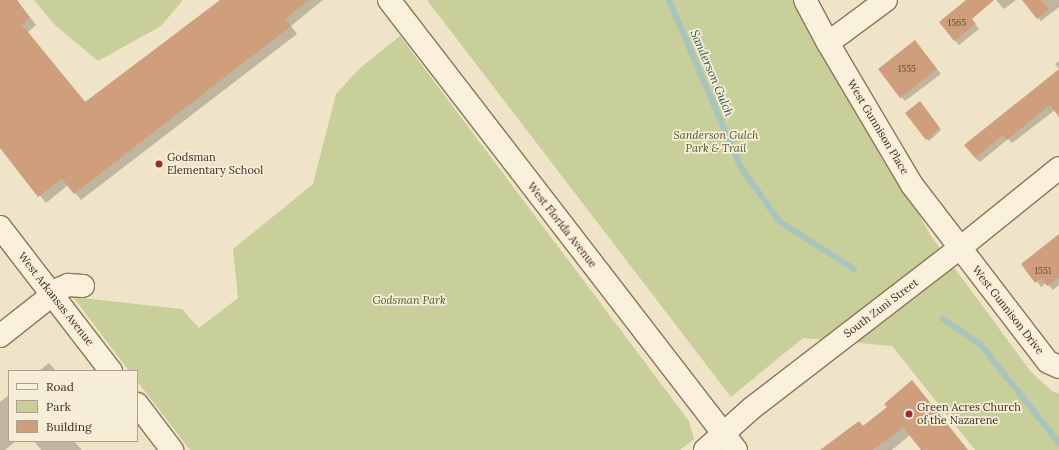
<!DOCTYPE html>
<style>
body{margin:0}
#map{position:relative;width:1059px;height:450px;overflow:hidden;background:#f0e4c8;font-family:Lora,serif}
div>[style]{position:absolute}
.green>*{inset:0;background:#c9cf9b}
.shadow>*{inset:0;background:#0003}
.stream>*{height:6px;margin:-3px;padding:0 3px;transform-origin:3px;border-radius:3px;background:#a9c4bc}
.building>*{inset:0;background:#cf9f7d}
.roads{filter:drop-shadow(1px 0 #8d765c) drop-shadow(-1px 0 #8d765c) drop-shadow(0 1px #8d765c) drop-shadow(0 -1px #8d765c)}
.minor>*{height:22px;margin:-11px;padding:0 11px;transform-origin:11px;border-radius:11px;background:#faf1dc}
.dots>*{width:11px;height:11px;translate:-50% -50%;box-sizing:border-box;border:2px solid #f7eed8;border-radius:50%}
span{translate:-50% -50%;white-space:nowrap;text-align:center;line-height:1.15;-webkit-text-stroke:3.5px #f7eed8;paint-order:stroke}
.number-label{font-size:9px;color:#624a37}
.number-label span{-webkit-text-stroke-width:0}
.street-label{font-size:11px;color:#3d2e20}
.park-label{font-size:11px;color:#4d5a26;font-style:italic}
.poi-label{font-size:11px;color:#3d2e20}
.left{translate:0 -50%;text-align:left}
.water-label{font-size:12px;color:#2f5d5a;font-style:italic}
.legend{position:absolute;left:8px;top:370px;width:130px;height:72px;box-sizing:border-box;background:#f7eed8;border:1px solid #ada18e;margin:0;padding:5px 7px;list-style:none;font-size:12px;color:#3d2e20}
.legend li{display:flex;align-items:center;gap:8px;height:20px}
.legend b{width:20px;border:1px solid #ada18e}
</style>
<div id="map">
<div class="green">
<i style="clip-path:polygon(34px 0,183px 0,161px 26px,98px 61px,55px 25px)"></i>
<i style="clip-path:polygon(427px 0,799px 0,931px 236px,1031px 372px,1052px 391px,1059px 394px,1059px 450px,975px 450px,892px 346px,803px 338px,731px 397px)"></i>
<i style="clip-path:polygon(400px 36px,689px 421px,694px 439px,680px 450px,190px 450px,137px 381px,137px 371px,129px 371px,73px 297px,182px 309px,199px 328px,238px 298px,233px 249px,313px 184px,336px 94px,360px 68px)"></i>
</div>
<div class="shadow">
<i style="clip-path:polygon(0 0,17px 0,36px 25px,28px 32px,86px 103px,221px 0,323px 0,291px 26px,297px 34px,81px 200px,68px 185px,46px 203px,0 146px)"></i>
<i style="clip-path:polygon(996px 0,1016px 0,1004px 9px)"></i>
<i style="clip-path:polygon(1029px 0,1059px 0,1059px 7px,1041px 21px,1025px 3px)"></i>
<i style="clip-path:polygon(965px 11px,979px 29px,959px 45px,954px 40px)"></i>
<i style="clip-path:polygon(919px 46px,941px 74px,905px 101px,901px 97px)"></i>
<i style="clip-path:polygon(1059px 61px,1059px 69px,1055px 64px)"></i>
<i style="clip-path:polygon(1059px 70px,1059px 107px,1012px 143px,1008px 139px,980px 162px,975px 158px)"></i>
<i style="clip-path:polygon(922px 104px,941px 130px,929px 141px,927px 139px)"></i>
<i style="clip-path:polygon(1059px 236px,1059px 285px,1053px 290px,1046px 283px,1041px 287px,1023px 265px)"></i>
<i style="clip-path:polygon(49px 363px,56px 371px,39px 371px)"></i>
<i style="clip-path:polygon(912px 381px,968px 450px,922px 450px,910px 435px,892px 450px,829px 450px,888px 408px)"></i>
<i style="clip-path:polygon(9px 395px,9px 441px,16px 441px,5px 450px,0 450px,0 402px)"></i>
<i style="clip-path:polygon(34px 441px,74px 441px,82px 450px,41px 450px)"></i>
</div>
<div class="stream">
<i style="left:669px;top:0;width:181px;rotate:66.8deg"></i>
<i style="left:740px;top:166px;width:67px;rotate:54.7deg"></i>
<i style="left:779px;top:221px;width:89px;rotate:32.6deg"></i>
<i style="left:943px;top:319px;width:46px;rotate:34.4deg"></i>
<i style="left:981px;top:345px;width:125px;rotate:51.5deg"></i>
</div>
<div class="building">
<i style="clip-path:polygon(0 0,17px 0,30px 18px,22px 25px,85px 102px,220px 0,309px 0,285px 19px,291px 26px,74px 194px,62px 179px,38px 197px,0 148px)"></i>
<i style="clip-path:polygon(966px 0,994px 0,972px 19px,976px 24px,954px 41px,939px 22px)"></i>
<i style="clip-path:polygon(1022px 0,1041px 0,1049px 9px,1037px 19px)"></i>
<i style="clip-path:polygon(915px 40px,937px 69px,900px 98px,878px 69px)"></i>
<i style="clip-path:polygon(1059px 69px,1059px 117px,1050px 105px,1007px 140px,1003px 135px,975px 158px,964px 145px)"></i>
<i style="clip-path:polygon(920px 101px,940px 128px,926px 140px,905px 113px)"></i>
<i style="clip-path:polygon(1059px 234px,1059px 278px,1047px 286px,1041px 278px,1035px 283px,1021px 264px)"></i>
<i style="clip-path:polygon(912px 380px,968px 450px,921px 450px,903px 427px,873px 450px,820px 450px,859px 421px,863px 426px,887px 407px,884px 404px)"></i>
</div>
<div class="roads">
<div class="minor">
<i style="left:389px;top:0;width:568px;rotate:52.36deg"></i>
<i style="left:805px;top:0;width:49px;rotate:61.9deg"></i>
<i style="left:828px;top:43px;width:165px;rotate:59.4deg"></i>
<i style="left:912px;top:185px;width:223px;rotate:52.5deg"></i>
<i style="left:1048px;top:362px;width:12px;rotate:24deg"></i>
<i style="left:828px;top:43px;width:72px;rotate:-36.6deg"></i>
<i style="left:0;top:227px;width:182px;rotate:52.4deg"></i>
<i style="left:50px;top:293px;width:20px;rotate:-24deg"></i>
<i style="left:68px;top:285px;width:15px;rotate:4deg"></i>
<i style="left:0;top:336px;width:66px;rotate:-38.3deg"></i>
<i style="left:137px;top:404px;width:58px;rotate:52.7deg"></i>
<i style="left:705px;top:450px;width:63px;rotate:-41.8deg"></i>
<i style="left:752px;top:408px;width:262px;rotate:-37.6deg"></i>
<i style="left:960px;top:248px;width:127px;rotate:-38.9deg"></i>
</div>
</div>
<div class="dots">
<i style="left:159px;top:164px;background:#9e2a2b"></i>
<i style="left:909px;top:414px;background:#9e2a2b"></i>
</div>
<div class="number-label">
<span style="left:957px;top:23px">1565</span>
<span style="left:907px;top:69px">1555</span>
<span style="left:1043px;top:271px">1551</span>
</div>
<div class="street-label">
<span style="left:878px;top:127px;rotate:59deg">West Gunnison Place</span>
<span style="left:562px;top:225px;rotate:52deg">West Florida Avenue</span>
<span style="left:56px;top:299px;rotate:52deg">West Arkansas Avenue</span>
<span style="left:881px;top:308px;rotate:-37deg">South Zuni Street</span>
<span style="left:1008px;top:310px;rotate:52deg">West Gunnison Drive</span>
</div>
<div class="park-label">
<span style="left:716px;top:142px">Sanderson Gulch<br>Park &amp; Trail</span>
<span style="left:409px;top:300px">Godsman Park</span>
</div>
<div class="poi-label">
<span class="left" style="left:167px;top:164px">Godsman<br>Elementary School</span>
<span class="left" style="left:917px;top:414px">Green Acres Church<br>of the Nazarene</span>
</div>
<div class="water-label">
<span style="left:712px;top:73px;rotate:67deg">Sanderson Gulch</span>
</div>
<ul class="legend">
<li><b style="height:5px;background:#faf1dc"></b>Road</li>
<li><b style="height:11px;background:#c9cf9b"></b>Park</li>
<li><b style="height:11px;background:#cf9f7d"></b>Building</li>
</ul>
</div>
